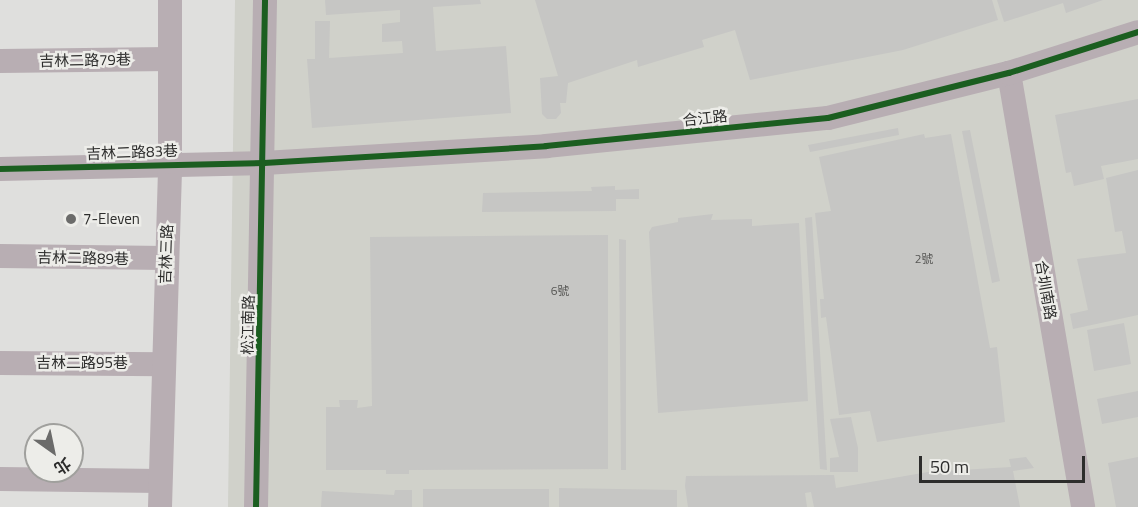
<!DOCTYPE html>
<meta charset="utf-8">
<style>
body{margin:0}
#map{position:relative;width:1138px;height:507px;overflow:hidden;background:#dfdfdd;font-family:"Titillium Web","Noto Sans TC",sans-serif}
div>[style]{position:absolute}
.built>*{inset:0;background:#d0d1ca}
.building>*{inset:0;background:#c6c6c4}
.minor>*{height:24px;margin:-12px;padding:0 12px;transform-origin:12px;border-radius:12px;background:#b8aeb3}
.cycleway>*{height:6px;margin:-3px;padding:0 3px;transform-origin:3px;border-radius:3px;background:#1b5e20}
.dots>*{width:16px;height:16px;translate:-50% -50%;box-sizing:border-box;border:3px solid #edede9;border-radius:50%}
span{translate:-50% -50%;white-space:nowrap;text-align:center;line-height:1.15;-webkit-text-stroke:5px #edede9;paint-order:stroke}
.number-label{font-size:12px;color:#565654}
.number-label span{-webkit-text-stroke-width:0}
.street-label{font-size:15px;color:#2d2d2c}
.poi-label{font-size:15px;color:#2d2d2c}
.left{translate:0 -50%;text-align:left}
.north{position:absolute;left:24px;top:423px;width:60px;height:60px;box-sizing:border-box;background:#edede9;border:2px solid #a0a09d;border-radius:50%;rotate:147deg;font-size:16px;font-weight:700;line-height:24px;text-align:center;color:#2d2d2c}
.north::after{content:'';display:block;margin:auto;width:21px;height:27px;background:#6b6b6a;clip-path:polygon(50% 0,100% 100%,50% 72%,0 100%)}
.scale{position:absolute;left:919px;top:456px;width:166px;height:27px;box-sizing:border-box;border:3px solid #2d2d2c;border-top:0;padding-left:8px;font-size:18px;line-height:21px;white-space:nowrap;color:#2d2d2c;-webkit-text-stroke:4px #edede9;paint-order:stroke}
</style>
<div id="map">
<div class="built">
<i style="clip-path:polygon(235px 0,1138px 0,1138px 507px,228px 507px)"></i>
</div>
<div class="building">
<i style="clip-path:polygon(325px 0,480px 0,481px 4px,433px 7px,436px 51px,506px 46px,511px 113px,312px 128px,307px 59px,315px 59px,315px 21px,330px 21px,329px 58px,403px 53px,402px 41px,382px 42px,382px 24px,400px 22px,400px 10px,326px 15px)"></i>
<i style="clip-path:polygon(535px 0,992px 0,998px 20px,903px 50px,750px 80px,735px 30px,702px 40px,704px 47px,638px 67px,637px 60px,568px 83px,566px 103px,560px 103px,561px 113px,556px 119px,547px 119px,542px 114px,540px 78px,558px 76px)"></i>
<i style="clip-path:polygon(997px 0,1103px 0,1066px 13px,1063px 3px,1004px 22px)"></i>
<i style="clip-path:polygon(1138px 99px,1138px 159px,1101px 166px,1104px 179px,1074px 186px,1071px 172px,1066px 173px,1055px 115px)"></i>
<i style="clip-path:polygon(898px 128px,899px 135px,810px 152px,808px 145px)"></i>
<i style="clip-path:polygon(970px 130px,1000px 281px,992px 283px,962px 131px)"></i>
<i style="clip-path:polygon(924px 134px,925px 138px,951px 134px,990px 348px,997px 347px,1005px 422px,877px 442px,870px 411px,839px 415px,826px 317px,821px 318px,820px 299px,824px 299px,815px 213px,831px 211px,819px 157px)"></i>
<i style="clip-path:polygon(1138px 170px,1138px 315px,1073px 329px,1070px 314px,1088px 310px,1077px 259px,1126px 253px,1122px 231px,1115px 232px,1106px 178px)"></i>
<i style="clip-path:polygon(615px 186px,615px 190px,639px 189px,639px 199px,616px 199px,616px 211px,482px 212px,483px 193px,592px 191px,591px 187px)"></i>
<i style="clip-path:polygon(713px 214px,711px 220px,752px 219px,752px 226px,799px 223px,808px 401px,658px 413px,649px 232px,652px 227px,678px 222px,678px 218px)"></i>
<i style="clip-path:polygon(812px 217px,827px 470px,820px 469px,805px 218px)"></i>
<i style="clip-path:polygon(608px 235px,608px 469px,409px 470px,409px 474px,386px 474px,386px 470px,326px 470px,326px 407px,340px 407px,339px 400px,358px 400px,357px 408px,372px 406px,370px 237px)"></i>
<i style="clip-path:polygon(619px 239px,626px 240px,626px 470px,621px 470px)"></i>
<i style="clip-path:polygon(1124px 323px,1131px 364px,1094px 371px,1087px 330px)"></i>
<i style="clip-path:polygon(1138px 391px,1138px 417px,1102px 424px,1097px 399px)"></i>
<i style="clip-path:polygon(851px 417px,858px 448px,858px 472px,830px 472px,830px 458px,839px 457px,830px 419px)"></i>
<i style="clip-path:polygon(1026px 457px,1034px 468px,1013px 471px,1020px 507px,814px 507px,811px 492px,805px 493px,807px 507px,688px 507px,685px 486px,686px 476px,834px 475px,836px 488px,928px 472px,1011px 467px,1009px 459px)"></i>
<i style="clip-path:polygon(1138px 457px,1138px 507px,1116px 507px,1108px 463px)"></i>
<i style="clip-path:polygon(559px 488px,677px 490px,677px 507px,559px 507px)"></i>
<i style="clip-path:polygon(423px 489px,549px 489px,549px 507px,423px 507px)"></i>
<i style="clip-path:polygon(395px 490px,412px 490px,412px 507px,321px 507px,322px 491px,394px 495px)"></i>
</div>
<div class="minor">
<i style="left:0;top:61px;width:169px;rotate:-0.7deg"></i>
<i style="left:1009px;top:73px;width:440px;rotate:80.3deg"></i>
<i style="left:0;top:169px;width:264px;rotate:-1.3deg"></i>
<i style="left:264px;top:163px;width:283px;rotate:-3.4deg"></i>
<i style="left:546px;top:146px;width:283px;rotate:-5.7deg"></i>
<i style="left:828px;top:118px;width:187px;rotate:-14deg"></i>
<i style="left:1009px;top:73px;width:135px;rotate:-17.6deg"></i>
<i style="left:0;top:256px;width:166px;rotate:0.7deg"></i>
<i style="left:0;top:363px;width:163px;rotate:0.4deg"></i>
<i style="left:0;top:479px;width:160px;rotate:0.7deg"></i>
<i style="left:160px;top:507px;width:345px;rotate:-88.3deg"></i>
<i style="left:170px;top:162px;width:162px;rotate:-90deg"></i>
<i style="left:256px;top:507px;width:507px;rotate:-88.98deg"></i>
</div>
<div class="cycleway">
<i style="left:0;top:169px;width:264px;rotate:-1.3deg"></i>
<i style="left:264px;top:163px;width:283px;rotate:-3.4deg"></i>
<i style="left:546px;top:146px;width:283px;rotate:-5.7deg"></i>
<i style="left:828px;top:118px;width:187px;rotate:-14deg"></i>
<i style="left:1009px;top:73px;width:135px;rotate:-17.6deg"></i>
<i style="left:256px;top:507px;width:507px;rotate:-88.98deg"></i>
</div>
<div class="dots">
<i style="left:71px;top:219px;background:#6b6b6a"></i>
</div>
<div class="number-label">
<span style="left:924px;top:259px">2號</span>
<span style="left:560px;top:291px">6號</span>
</div>
<div class="street-label">
<span style="left:85px;top:60px;rotate:-1deg">吉林二路79巷</span>
<span style="left:705px;top:118px;rotate:-6deg">合江路</span>
<span style="left:132px;top:152px;rotate:-2deg">吉林二路83巷</span>
<span style="left:166px;top:254px;rotate:-88deg">吉林三路</span>
<span style="left:83px;top:258px;rotate:1deg">吉林二路89巷</span>
<span style="left:1046px;top:290px;rotate:80deg">合圳南路</span>
<span style="left:248px;top:325px;rotate:-89deg">松江南路</span>
<span style="left:82px;top:363px">吉林二路95巷</span>
</div>
<div class="poi-label">
<span class="left" style="left:83px;top:219px">7-Eleven</span>
</div>
<div class="north">北</div>
<div class="scale">50 m</div>
</div>
